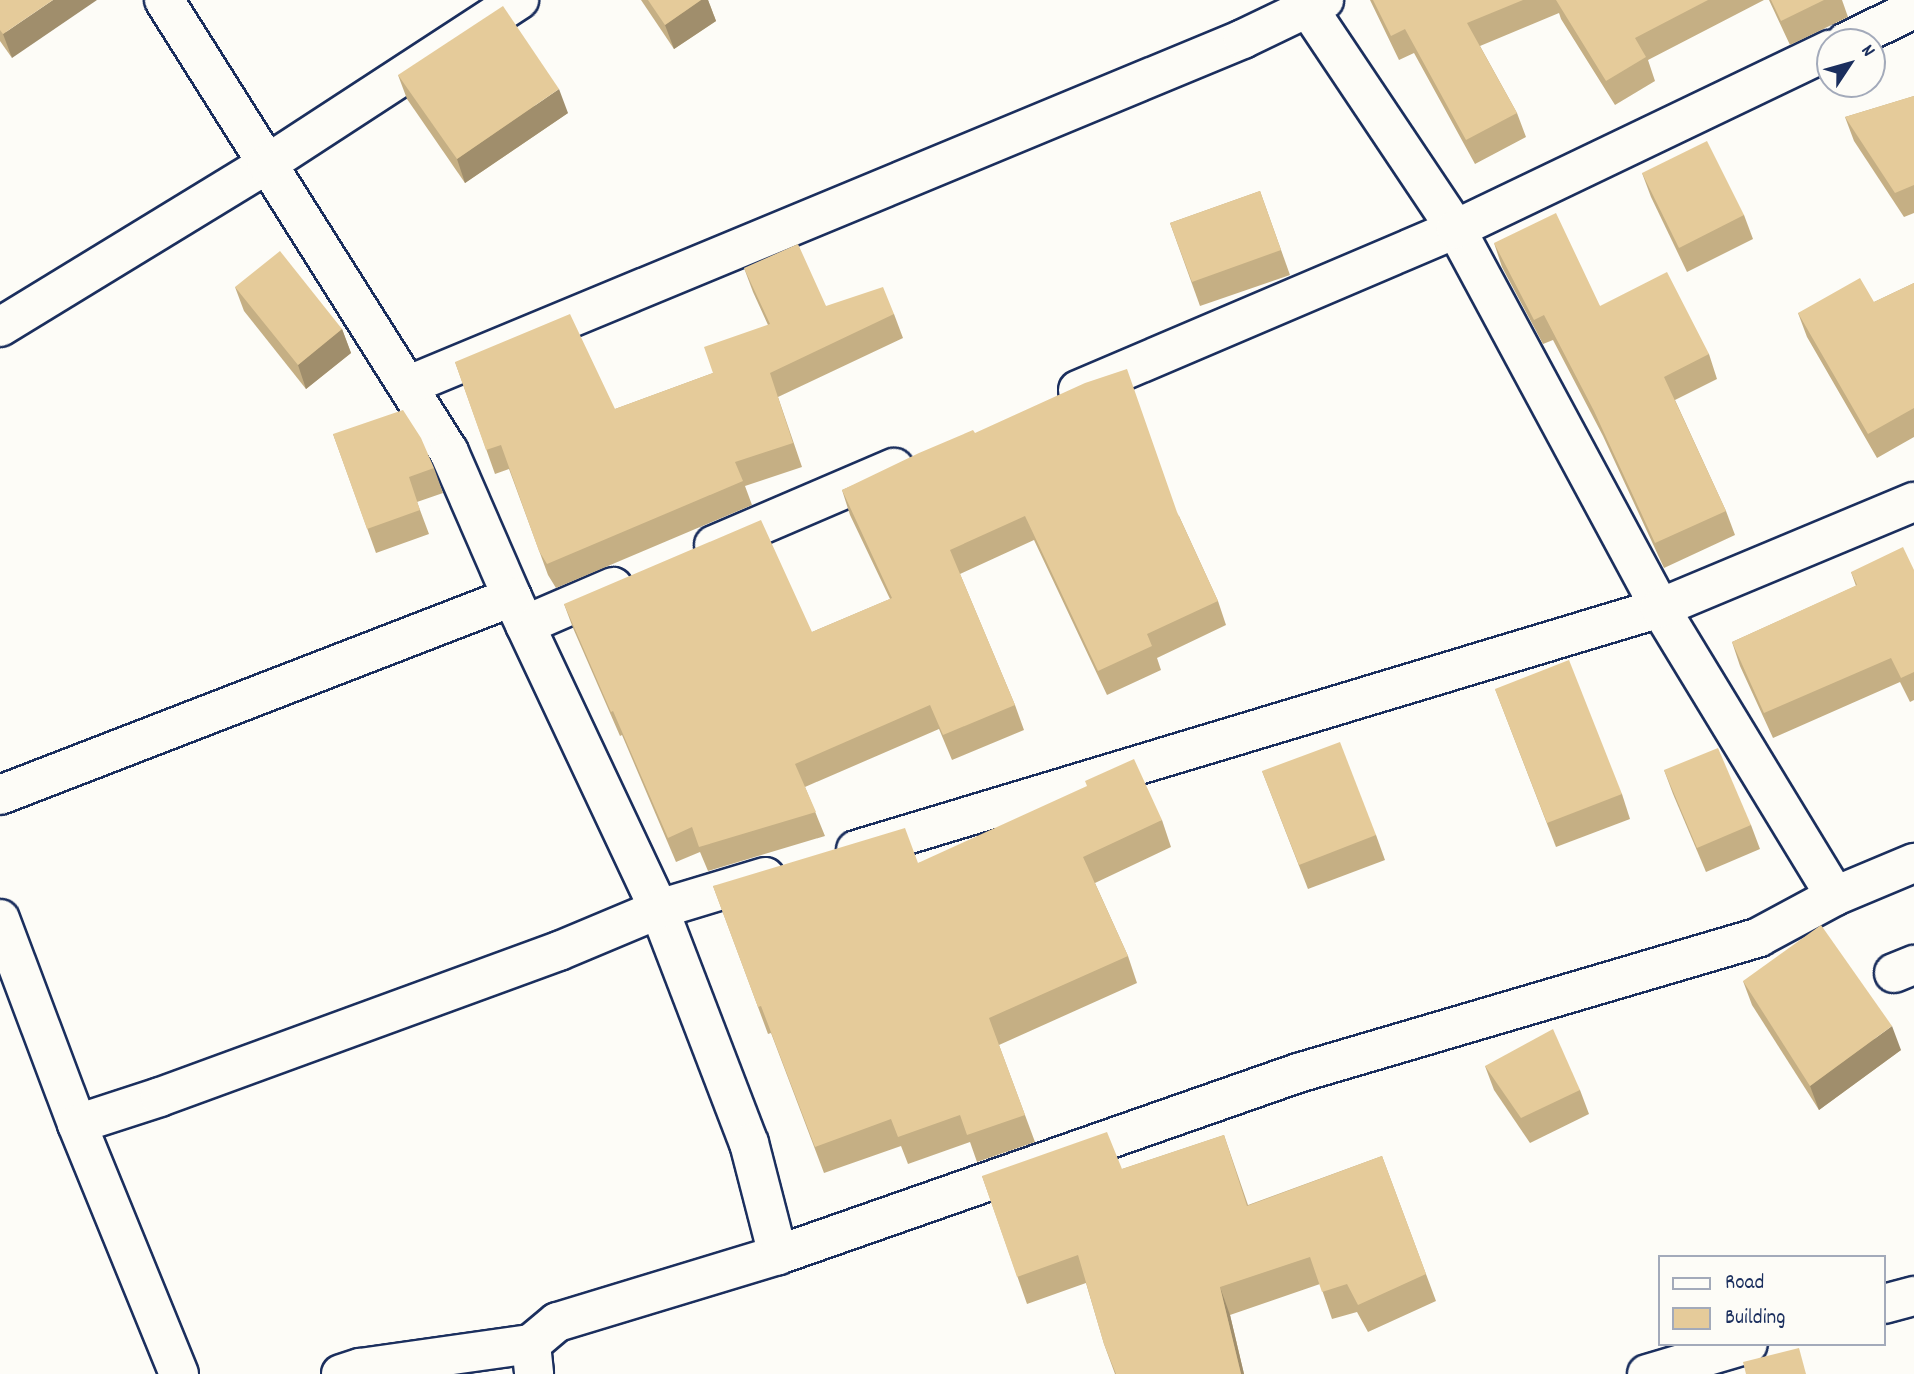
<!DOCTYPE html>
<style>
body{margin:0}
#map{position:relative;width:1914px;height:1374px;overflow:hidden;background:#fdfcf7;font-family:Dekko,sans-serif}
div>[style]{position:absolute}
.roads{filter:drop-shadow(2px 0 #1b2f5e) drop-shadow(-2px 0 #1b2f5e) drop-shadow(0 2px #1b2f5e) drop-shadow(0 -2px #1b2f5e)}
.minor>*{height:38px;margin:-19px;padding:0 19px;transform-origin:19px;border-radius:19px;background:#fdfcf7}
.wall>*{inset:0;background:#c5af84}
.shaded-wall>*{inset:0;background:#a08e6c}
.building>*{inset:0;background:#e5cb9a}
span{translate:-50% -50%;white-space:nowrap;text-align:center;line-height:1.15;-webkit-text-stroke:7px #fdfcf7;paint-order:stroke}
.legend{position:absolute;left:1658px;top:1255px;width:228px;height:91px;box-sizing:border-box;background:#fdfcf7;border:2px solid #a3aaba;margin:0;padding:9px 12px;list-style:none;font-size:21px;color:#1b2f5e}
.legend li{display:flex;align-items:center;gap:14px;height:35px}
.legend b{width:35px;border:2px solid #a3aaba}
.north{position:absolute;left:1816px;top:28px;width:70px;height:70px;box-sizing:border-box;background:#fdfcf7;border:2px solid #a3aaba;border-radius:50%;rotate:54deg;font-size:19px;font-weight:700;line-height:28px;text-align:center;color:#1b2f5e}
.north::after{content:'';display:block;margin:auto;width:24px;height:32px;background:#1b2f5e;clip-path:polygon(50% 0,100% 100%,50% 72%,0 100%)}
</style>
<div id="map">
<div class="roads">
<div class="minor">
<i style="left:164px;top:0;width:534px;rotate:57.77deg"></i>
<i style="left:449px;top:452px;width:158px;rotate:66.5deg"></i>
<i style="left:512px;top:597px;width:345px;rotate:64.8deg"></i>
<i style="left:659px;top:909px;width:251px;rotate:69deg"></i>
<i style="left:749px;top:1143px;width:116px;rotate:75.5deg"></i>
<i style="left:778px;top:1255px;width:231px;rotate:163.1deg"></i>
<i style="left:557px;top:1322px;width:34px;rotate:140deg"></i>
<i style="left:531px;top:1344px;width:30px;rotate:84deg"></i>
<i style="left:1308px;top:8px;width:266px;rotate:56.2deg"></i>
<i style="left:1456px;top:229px;width:430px;rotate:61.7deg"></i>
<i style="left:1660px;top:608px;width:337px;rotate:58.7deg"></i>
<i style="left:1846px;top:42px;width:76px;rotate:-25.9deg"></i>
<i style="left:0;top:327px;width:313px;rotate:-31.4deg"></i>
<i style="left:267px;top:164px;width:301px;rotate:-33.1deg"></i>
<i style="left:409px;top:385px;width:903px;rotate:-22.53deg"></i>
<i style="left:1243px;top:39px;width:90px;rotate:-25.7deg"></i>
<i style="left:1078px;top:390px;width:411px;rotate:-23.1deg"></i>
<i style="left:1456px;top:229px;width:415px;rotate:-25.6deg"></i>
<i style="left:714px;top:545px;width:196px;rotate:-23.2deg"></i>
<i style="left:525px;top:625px;width:96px;rotate:-23.4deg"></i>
<i style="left:0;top:795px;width:549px;rotate:-21.14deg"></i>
<i style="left:856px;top:850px;width:840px;rotate:-16.75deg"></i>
<i style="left:1660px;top:608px;width:275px;rotate:-22.7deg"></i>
<i style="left:0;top:919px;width:219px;rotate:69.4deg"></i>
<i style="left:77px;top:1124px;width:270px;rotate:67.8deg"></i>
<i style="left:1894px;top:973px;width:22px;rotate:-22deg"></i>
<i style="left:77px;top:1124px;width:87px;rotate:-18deg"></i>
<i style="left:160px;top:1097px;width:425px;rotate:-20.1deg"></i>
<i style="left:559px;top:951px;width:108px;rotate:-22.8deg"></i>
<i style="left:659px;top:909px;width:111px;rotate:-16.8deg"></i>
<i style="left:778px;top:1255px;width:551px;rotate:-19.29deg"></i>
<i style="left:1298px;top:1073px;width:481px;rotate:-16.4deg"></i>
<i style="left:1759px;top:937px;width:86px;rotate:-28.3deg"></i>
<i style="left:1835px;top:896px;width:86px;rotate:-22.7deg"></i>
<i style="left:1884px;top:1304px;width:31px;rotate:-15deg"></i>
<i style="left:341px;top:1374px;width:20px;rotate:-18deg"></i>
<i style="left:360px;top:1368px;width:173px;rotate:-8deg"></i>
<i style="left:1647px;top:1374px;width:105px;rotate:-16.5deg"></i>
</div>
</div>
<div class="wall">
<i style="clip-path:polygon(0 0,12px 58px,0 41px)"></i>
<i style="clip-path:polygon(641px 0,708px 0,716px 21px,674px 49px)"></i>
<i style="clip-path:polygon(1370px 0,1764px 0,1648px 60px,1655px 81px,1615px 105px,1561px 19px,1559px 13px,1480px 46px,1517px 113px,1526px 137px,1475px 164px,1414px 53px,1399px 60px)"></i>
<i style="clip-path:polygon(1769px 0,1842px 0,1848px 17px,1790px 45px)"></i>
<i style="clip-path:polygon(398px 75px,568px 113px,465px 183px,407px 99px)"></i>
<i style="clip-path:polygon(1914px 96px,1914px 213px,1904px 217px,1854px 141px,1845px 117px)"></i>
<i style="clip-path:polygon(1642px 173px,1744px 215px,1753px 239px,1687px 272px,1651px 197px)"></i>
<i style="clip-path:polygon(1260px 191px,1290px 275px,1200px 306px,1170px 223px)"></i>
<i style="clip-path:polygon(1494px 243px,1600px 306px,1709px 354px,1717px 379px,1675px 400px,1726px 511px,1735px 535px,1664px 568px,1603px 436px,1553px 340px,1543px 344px,1502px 267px)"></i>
<i style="clip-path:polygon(744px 268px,826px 306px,894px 314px,903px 338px,778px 397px,802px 467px,745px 486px,752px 505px,556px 588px,548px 575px,509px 469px,495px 474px,455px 362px,615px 409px,713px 373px,768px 325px,753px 292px)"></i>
<i style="clip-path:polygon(1914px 283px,1914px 437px,1877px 458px,1807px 337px,1798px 313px,1874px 302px)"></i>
<i style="clip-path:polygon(235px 287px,342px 329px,351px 353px,306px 389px,244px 311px)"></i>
<i style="clip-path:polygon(975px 433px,1179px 516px,1218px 601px,1226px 625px,1157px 658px,1161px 670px,1107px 695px,1034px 540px,960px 574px,1015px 705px,1024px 730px,952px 760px,939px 729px,805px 787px,825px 836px,708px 871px,700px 852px,676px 862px,622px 735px,620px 736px,573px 628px,564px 604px,812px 632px,890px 599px,850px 515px,842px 490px)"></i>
<i style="clip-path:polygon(333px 434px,434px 468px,443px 493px,417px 502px,429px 534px,376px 553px)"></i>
<i style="clip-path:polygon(1914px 570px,1914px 700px,1910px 702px,1900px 682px,1773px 738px,1740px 666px,1732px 642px,1856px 586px,1851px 572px)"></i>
<i style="clip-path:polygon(1495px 689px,1622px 794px,1630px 819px,1556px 847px)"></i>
<i style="clip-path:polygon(1664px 770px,1751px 825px,1760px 849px,1706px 872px,1673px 794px)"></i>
<i style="clip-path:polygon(1262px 771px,1376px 835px,1385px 860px,1308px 889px)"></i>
<i style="clip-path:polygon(1162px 820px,1171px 847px,1095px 883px,1128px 956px,1137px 983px,999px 1045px,1035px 1142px,977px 1162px,970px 1142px,908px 1164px,901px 1146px,824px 1173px,771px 1033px,768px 1034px,713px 886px,918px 863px)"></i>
<i style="clip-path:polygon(1743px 981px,1901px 1050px,1819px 1110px,1752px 1005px)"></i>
<i style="clip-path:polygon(1485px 1066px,1580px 1090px,1589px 1114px,1530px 1143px,1494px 1090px)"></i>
<i style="clip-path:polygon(1224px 1135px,1248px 1205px,1382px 1156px,1436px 1301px,1368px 1332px,1357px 1312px,1332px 1319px,1320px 1284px,1230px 1315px,1244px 1374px,1115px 1374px,1104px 1344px,1086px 1283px,1027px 1304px,982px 1176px,1122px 1169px)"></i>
</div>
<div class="shaded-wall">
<i style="clip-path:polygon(53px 0,97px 0,12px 58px,3px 34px)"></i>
<i style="clip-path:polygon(701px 0,708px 0,716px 21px,674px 49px,665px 25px)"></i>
<i style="clip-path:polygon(559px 89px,568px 113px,465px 183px,457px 159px)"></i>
<i style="clip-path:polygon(342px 329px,351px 353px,306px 389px,298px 365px)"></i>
<i style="clip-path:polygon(1892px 1026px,1901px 1050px,1819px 1110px,1810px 1086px)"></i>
<i style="clip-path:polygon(1220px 1287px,1230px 1315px,1244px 1374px,1241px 1374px)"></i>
</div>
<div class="building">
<i style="clip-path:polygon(0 0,53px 0,3px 34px,0 30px)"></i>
<i style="clip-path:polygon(648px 0,701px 0,665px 25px)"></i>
<i style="clip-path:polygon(1373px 0,1523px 0,1467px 23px,1517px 113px,1466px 140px,1405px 29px,1391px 36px)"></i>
<i style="clip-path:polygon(1556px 0,1708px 0,1635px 38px,1646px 57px,1606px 81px)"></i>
<i style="clip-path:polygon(1771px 0,1824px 0,1781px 21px)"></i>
<i style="clip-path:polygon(503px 6px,559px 89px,457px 159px,398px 75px)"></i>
<i style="clip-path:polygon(1914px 96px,1914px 185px,1895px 193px,1845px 117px)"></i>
<i style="clip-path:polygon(1707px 141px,1744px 215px,1679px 248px,1642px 173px)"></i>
<i style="clip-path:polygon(1260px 191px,1281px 250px,1192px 282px,1170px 223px)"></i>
<i style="clip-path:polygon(1556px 213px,1600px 306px,1667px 272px,1709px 354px,1664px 377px,1726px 511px,1655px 543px,1594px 411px,1544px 315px,1534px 320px,1494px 243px)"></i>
<i style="clip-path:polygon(798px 244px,826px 306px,883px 287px,894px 314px,770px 373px,793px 443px,735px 462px,743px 481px,547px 564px,539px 551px,501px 445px,486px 450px,455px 362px,570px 314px,615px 409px,713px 373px,704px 347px,770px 324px,744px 268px)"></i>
<i style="clip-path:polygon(280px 251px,342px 329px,298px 365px,235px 287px)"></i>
<i style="clip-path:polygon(1860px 278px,1874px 302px,1914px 283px,1914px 408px,1868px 434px,1798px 313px)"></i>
<i style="clip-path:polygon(1127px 369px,1177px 512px,1218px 601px,1147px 634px,1152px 646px,1098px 671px,1025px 516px,950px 550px,1015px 705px,943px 735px,930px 705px,795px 764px,816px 812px,699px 847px,692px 827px,668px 838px,613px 711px,611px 712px,564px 604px,761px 520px,812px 632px,892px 598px,842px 490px,919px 453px,973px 430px,975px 433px,1085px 383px)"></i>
<i style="clip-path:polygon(403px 410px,421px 438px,434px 468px,409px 477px,420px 510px,367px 529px,333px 434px)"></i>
<i style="clip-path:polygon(1903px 547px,1914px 570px,1914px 672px,1901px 678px,1891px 658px,1764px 713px,1732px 642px,1857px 585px,1851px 572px)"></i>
<i style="clip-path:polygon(1569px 660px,1622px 794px,1547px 823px,1495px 689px)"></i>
<i style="clip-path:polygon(1340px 742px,1376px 835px,1299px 865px,1262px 771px)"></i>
<i style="clip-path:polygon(1718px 748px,1751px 825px,1697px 848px,1664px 770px)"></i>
<i style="clip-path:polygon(1134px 759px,1162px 820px,1083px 857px,1128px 956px,989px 1018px,1025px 1115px,967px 1135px,960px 1115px,898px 1137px,891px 1119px,815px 1147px,761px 1006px,758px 1007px,713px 886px,905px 828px,918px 863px,1087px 786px,1085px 781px)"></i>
<i style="clip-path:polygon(1821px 925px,1892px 1026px,1810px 1086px,1743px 981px)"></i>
<i style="clip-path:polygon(1553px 1029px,1580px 1090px,1521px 1118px,1485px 1066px)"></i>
<i style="clip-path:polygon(1107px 1132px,1122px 1169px,1224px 1135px,1247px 1206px,1382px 1156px,1426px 1274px,1358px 1305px,1347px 1284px,1322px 1292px,1310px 1257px,1220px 1287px,1241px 1374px,1116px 1374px,1104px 1344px,1078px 1255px,1017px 1277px,982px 1176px)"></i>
<i style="clip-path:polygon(1799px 1348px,1806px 1374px,1746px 1374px,1743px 1362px)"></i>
</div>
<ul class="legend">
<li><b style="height:9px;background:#fdfcf7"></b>Road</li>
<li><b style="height:19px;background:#e5cb9a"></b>Building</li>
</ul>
<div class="north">N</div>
</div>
